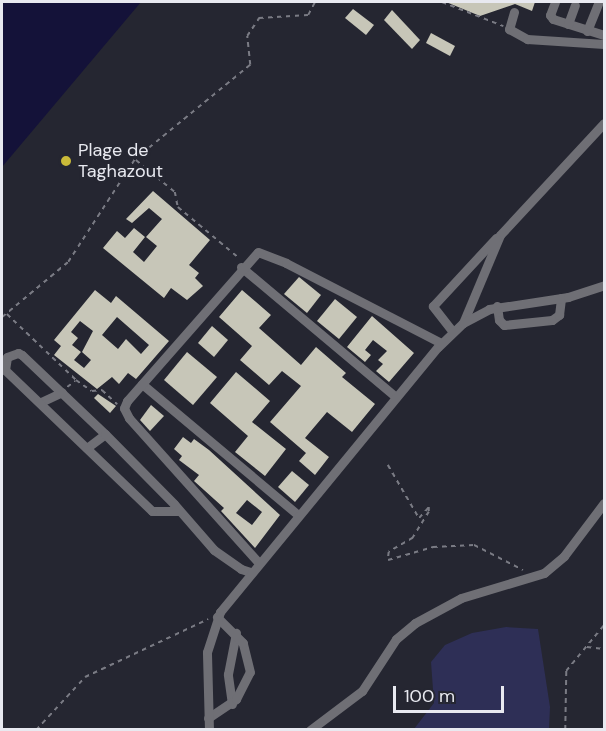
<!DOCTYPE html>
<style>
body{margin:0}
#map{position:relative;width:606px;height:731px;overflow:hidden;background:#252631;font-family:"DM Sans",sans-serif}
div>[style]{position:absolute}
.green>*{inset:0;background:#2e2f56}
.water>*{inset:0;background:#141239}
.building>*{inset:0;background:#c7c6b8}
.path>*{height:1.5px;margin-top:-0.75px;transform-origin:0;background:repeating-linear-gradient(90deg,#7a7b84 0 4.5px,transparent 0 9px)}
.minor>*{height:9px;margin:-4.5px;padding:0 4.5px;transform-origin:4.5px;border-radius:4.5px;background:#6f6f75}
.dots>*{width:16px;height:16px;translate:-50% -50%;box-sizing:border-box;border:3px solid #252631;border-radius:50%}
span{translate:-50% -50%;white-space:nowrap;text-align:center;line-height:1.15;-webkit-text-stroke:6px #252631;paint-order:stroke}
.poi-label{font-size:18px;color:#e8e9f0}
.left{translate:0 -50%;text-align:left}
.frame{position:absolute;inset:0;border:3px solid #e8e9f0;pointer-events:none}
.scale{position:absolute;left:393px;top:686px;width:111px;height:27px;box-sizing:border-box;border:3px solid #e8e9f0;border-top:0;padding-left:8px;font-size:18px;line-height:21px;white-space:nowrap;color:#e8e9f0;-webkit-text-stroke:4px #252631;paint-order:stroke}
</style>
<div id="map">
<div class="green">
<i style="clip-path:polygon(506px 627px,538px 629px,550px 707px,549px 729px,414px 729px,434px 703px,431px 662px,445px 645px,472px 633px)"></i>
</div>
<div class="water">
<i style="clip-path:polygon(2px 2px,141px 2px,2px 167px)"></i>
</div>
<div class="building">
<i style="clip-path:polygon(446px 2px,535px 2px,532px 11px,515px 4px,480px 16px)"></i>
<i style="clip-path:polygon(353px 9px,374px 25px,366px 35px,345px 18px)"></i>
<i style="clip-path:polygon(392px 10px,420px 40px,412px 49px,384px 20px)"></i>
<i style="clip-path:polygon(431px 33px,455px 46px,450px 56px,426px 43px)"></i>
<i style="clip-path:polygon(153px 191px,210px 240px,189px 265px,199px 273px,195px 278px,203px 286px,187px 300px,171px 288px,164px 298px,103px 248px,117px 231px,125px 238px,134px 228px,145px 237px,133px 252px,144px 262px,157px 246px,146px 237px,162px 219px,149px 208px,132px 223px,126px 219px)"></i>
<i style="clip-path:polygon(299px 277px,321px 295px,307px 313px,284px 294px)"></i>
<i style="clip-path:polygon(evenodd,95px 290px,111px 303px,116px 296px,169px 341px,136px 379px,128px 373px,119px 384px,112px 377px,97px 389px,54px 355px,61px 346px,54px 340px,95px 290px,117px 317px,149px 345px,141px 354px,126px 339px,118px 349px,102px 335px,117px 317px,95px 290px,80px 321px,93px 331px,82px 352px,91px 360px,84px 368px,74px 360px,81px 352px,72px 345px,78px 338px,71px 332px,80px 321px)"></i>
<i style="clip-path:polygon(242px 290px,271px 315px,259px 328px,301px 365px,316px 347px,346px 373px,342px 377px,375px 404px,352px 432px,327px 412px,305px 438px,329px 457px,315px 475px,299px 461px,306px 453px,270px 422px,301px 386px,282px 371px,269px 385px,240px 360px,252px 346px,219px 317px)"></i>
<i style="clip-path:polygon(335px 299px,357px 317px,339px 339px,317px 321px)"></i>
<i style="clip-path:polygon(372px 316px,414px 353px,389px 382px,376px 371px,383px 364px,378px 360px,387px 351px,373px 340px,365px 350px,371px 355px,365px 362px,347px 347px)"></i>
<i style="clip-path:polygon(212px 326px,228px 340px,214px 357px,198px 343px)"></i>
<i style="clip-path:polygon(187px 352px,217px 377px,193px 405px,164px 380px)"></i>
<i style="clip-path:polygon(236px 372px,270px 401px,252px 422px,286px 449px,265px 476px,235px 452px,248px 436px,210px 403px)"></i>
<i style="clip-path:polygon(98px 394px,116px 406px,110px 413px,94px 398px)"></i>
<i style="clip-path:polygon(151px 405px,164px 416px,150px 431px,140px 420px)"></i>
<i style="clip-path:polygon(evenodd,183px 437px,191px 443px,194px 439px,209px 450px,280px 515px,255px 548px,221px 511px,224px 508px,194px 481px,199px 475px,179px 460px,182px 456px,174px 449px,183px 437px,247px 500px,262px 512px,252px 525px,236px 513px,247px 500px)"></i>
<i style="clip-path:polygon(292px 471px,309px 485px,295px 502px,278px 487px)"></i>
</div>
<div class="path">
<i style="left:442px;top:2px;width:66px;rotate:21.5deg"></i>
<i style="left:136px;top:160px;width:50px;rotate:39.4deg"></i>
<i style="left:175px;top:192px;width:15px;rotate:79deg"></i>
<i style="left:178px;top:207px;width:80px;rotate:39.9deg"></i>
<i style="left:7px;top:314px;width:95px;rotate:43.7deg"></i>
<i style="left:76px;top:380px;width:19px;rotate:35deg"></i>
<i style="left:92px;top:391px;width:10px;rotate:-6deg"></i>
<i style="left:102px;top:390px;width:21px;rotate:43deg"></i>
<i style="left:2px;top:317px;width:86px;rotate:-39.8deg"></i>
<i style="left:68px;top:262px;width:123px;rotate:-57deg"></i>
<i style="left:135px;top:159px;width:149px;rotate:-39.3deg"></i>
<i style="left:250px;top:65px;width:29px;rotate:-96deg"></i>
<i style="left:247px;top:36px;width:22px;rotate:-56deg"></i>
<i style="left:259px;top:18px;width:49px;rotate:-3.5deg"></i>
<i style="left:308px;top:15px;width:15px;rotate:-62deg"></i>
<i style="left:67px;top:387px;width:10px;rotate:-37deg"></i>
<i style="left:388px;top:465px;width:61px;rotate:59.7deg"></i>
<i style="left:419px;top:518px;width:15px;rotate:-48deg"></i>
<i style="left:429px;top:507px;width:5px;rotate:90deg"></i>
<i style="left:429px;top:512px;width:31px;rotate:122deg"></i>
<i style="left:413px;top:538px;width:28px;rotate:150deg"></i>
<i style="left:389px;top:552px;width:8px;rotate:97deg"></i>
<i style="left:388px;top:560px;width:47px;rotate:-16.1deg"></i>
<i style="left:433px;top:547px;width:41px;rotate:-2.8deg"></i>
<i style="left:474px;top:545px;width:55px;rotate:27deg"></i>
<i style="left:587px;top:647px;width:17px;rotate:7deg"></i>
<i style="left:36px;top:730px;width:72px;rotate:-47.2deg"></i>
<i style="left:85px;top:677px;width:136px;rotate:-25.2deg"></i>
<i style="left:565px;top:730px;width:59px;rotate:-89deg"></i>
<i style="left:566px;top:671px;width:60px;rotate:-50.4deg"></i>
</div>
<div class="minor">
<i style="left:555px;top:2px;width:14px;rotate:111deg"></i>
<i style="left:550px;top:15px;width:5px;rotate:53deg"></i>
<i style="left:553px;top:19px;width:53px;rotate:17.4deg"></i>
<i style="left:514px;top:12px;width:18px;rotate:106deg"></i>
<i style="left:509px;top:29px;width:21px;rotate:29deg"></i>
<i style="left:527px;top:39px;width:77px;rotate:3.7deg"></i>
<i style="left:568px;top:24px;width:20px;rotate:-70deg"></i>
<i style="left:587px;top:31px;width:31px;rotate:-68deg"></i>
<i style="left:241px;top:267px;width:202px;rotate:40deg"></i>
<i style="left:497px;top:306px;width:14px;rotate:82deg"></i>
<i style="left:499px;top:320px;width:7px;rotate:45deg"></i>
<i style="left:504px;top:325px;width:48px;rotate:-5.9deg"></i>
<i style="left:552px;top:320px;width:9px;rotate:-36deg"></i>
<i style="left:559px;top:315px;width:17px;rotate:-83deg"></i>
<i style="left:463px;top:323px;width:95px;rotate:-67.2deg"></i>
<i style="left:500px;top:235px;width:153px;rotate:-47.1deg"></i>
<i style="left:453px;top:332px;width:33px;rotate:-128deg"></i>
<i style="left:433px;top:306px;width:93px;rotate:-47.2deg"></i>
<i style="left:142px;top:384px;width:204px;rotate:40deg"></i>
<i style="left:41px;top:402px;width:23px;rotate:-25deg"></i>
<i style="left:88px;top:447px;width:21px;rotate:-37deg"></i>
<i style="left:179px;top:511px;width:27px;rotate:180deg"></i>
<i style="left:152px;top:511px;width:204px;rotate:-136.2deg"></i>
<i style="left:5px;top:370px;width:13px;rotate:-81deg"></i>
<i style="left:7px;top:357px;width:12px;rotate:-20deg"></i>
<i style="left:18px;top:353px;width:4px;rotate:27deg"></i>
<i style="left:22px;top:355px;width:115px;rotate:43.6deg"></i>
<i style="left:105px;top:434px;width:98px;rotate:45.4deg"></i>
<i style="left:174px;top:504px;width:61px;rotate:49deg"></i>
<i style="left:214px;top:550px;width:33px;rotate:35deg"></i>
<i style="left:241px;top:569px;width:9px;rotate:18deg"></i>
<i style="left:258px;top:562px;width:193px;rotate:-131.9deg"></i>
<i style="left:129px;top:418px;width:11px;rotate:-117deg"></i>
<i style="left:124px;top:408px;width:8px;rotate:-67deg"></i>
<i style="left:127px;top:401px;width:198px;rotate:-48.7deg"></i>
<i style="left:258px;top:252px;width:30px;rotate:21deg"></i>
<i style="left:286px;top:263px;width:174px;rotate:27.3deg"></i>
<i style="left:232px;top:704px;width:30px;rotate:-98deg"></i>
<i style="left:228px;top:674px;width:42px;rotate:-79deg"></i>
<i style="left:208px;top:718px;width:34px;rotate:-34deg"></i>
<i style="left:236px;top:699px;width:30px;rotate:-63deg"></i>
<i style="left:250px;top:672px;width:30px;rotate:-104deg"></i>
<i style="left:243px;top:643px;width:37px;rotate:-135deg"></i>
<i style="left:209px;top:730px;width:78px;rotate:-91.5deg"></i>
<i style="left:207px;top:652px;width:42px;rotate:-72deg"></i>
<i style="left:220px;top:612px;width:343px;rotate:-50.6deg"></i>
<i style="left:438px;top:347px;width:35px;rotate:-44deg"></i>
<i style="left:463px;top:323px;width:30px;rotate:-28deg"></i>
<i style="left:489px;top:309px;width:80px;rotate:-8.6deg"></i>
<i style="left:568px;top:297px;width:38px;rotate:-18deg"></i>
<i style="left:310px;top:730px;width:65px;rotate:-36.9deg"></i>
<i style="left:362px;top:691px;width:62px;rotate:-56.8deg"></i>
<i style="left:396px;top:639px;width:25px;rotate:-40deg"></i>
<i style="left:415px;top:623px;width:52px;rotate:-28.5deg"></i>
<i style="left:461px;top:598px;width:87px;rotate:-16.8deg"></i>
<i style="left:544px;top:573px;width:26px;rotate:-40deg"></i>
<i style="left:564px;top:556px;width:66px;rotate:-53deg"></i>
</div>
<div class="dots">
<i style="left:66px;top:161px;background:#caba39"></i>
</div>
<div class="poi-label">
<span class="left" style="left:78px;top:161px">Plage de<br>Taghazout</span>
</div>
<div class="frame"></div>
<div class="scale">100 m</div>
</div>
